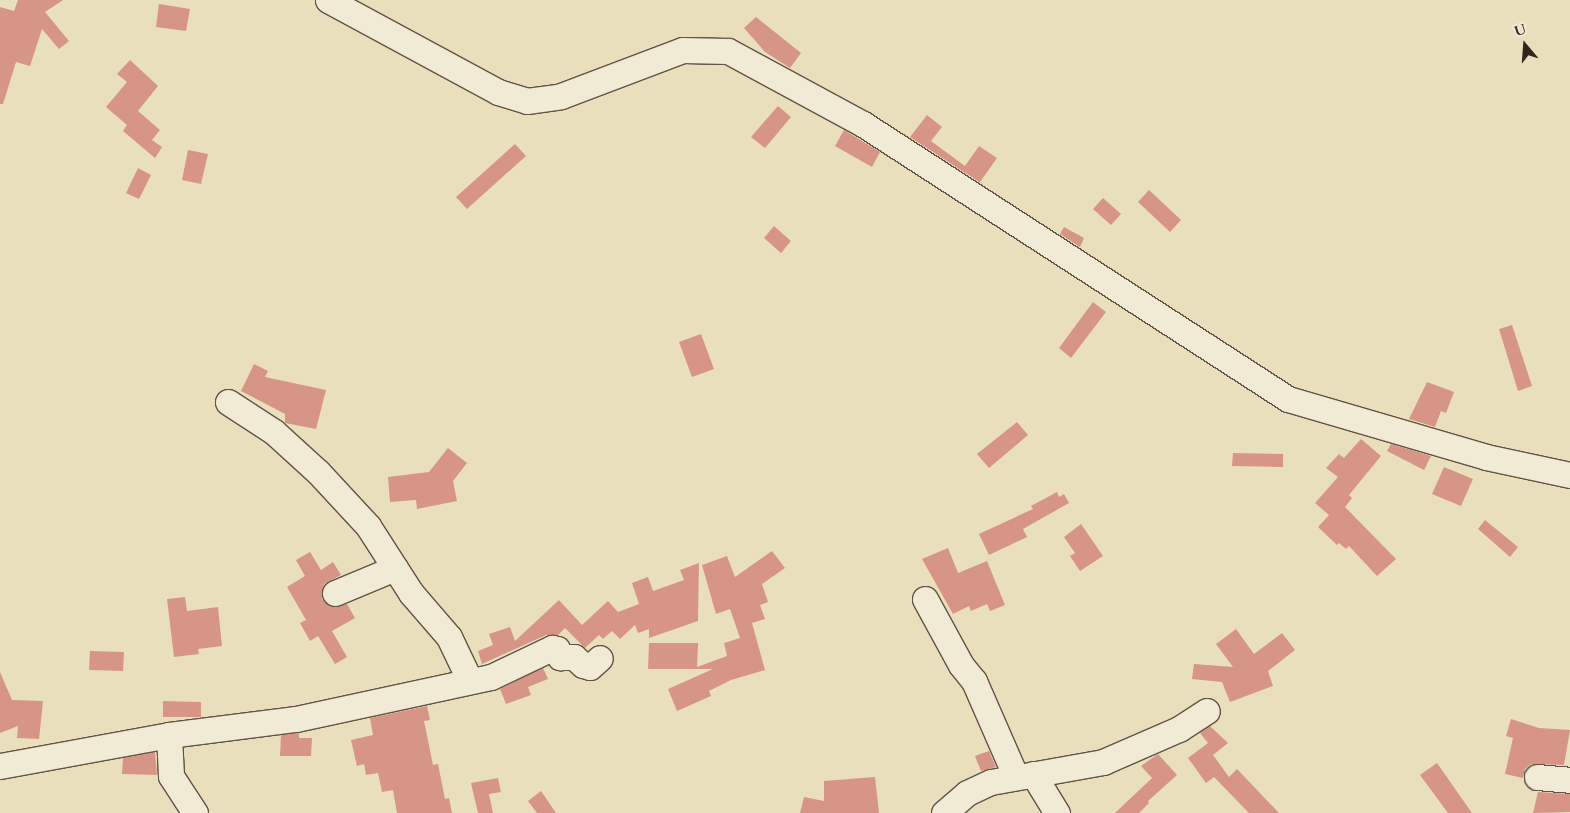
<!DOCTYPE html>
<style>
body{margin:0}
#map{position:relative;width:1570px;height:813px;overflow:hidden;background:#eadfbd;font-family:Cardo,serif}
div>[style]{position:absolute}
.building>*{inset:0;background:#d69587}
.roads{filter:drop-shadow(1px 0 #615346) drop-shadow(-1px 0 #615346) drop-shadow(0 1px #615346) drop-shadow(0 -1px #615346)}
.minor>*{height:25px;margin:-12.5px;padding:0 12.5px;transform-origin:12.5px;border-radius:12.5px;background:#f1ead4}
span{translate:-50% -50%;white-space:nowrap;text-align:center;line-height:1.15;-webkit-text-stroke:5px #f1ead4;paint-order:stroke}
.north{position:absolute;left:1500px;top:20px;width:50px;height:50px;-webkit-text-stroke:4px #f1ead4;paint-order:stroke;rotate:342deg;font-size:14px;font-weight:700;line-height:20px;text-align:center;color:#33241e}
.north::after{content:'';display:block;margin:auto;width:18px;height:22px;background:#33241e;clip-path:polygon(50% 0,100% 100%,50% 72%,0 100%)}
</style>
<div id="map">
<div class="building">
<i style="clip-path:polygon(18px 0,63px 0,45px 12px,69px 41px,59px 49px,42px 29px,30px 66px,16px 62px,3px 104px,0 104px,0 7px,14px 11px)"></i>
<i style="clip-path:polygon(159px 4px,190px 9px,186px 31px,156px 27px)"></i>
<i style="clip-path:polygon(756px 17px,801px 53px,790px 68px,765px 52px,744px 28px)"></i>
<i style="clip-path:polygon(130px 60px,158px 86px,138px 111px,160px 130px,152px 140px,162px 147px,155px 158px,123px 131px,127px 125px,106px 107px,127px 82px,117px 74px)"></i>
<i style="clip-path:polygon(778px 106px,791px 117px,765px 148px,751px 137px)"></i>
<i style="clip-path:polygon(927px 115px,942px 127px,931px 141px,965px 166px,979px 146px,997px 158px,980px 182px,984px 185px,910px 137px)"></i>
<i style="clip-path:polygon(844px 130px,880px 152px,872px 167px,835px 146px)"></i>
<i style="clip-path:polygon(515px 144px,526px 156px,467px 209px,456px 197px)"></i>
<i style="clip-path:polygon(188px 150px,208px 154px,201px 184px,182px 180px)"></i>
<i style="clip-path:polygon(138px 168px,151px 175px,139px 199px,126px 193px)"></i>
<i style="clip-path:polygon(1149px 190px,1181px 220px,1170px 232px,1138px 202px)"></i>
<i style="clip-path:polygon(1103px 198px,1121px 214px,1111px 225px,1093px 209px)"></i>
<i style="clip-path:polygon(774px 226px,791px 241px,781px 253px,764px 238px)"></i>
<i style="clip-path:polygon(1064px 227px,1084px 238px,1080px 247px,1060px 234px)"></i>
<i style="clip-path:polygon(1093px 302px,1106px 312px,1071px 358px,1059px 348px)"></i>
<i style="clip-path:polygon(1512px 325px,1532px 386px,1518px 391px,1499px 329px)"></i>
<i style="clip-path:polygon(701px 334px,714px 369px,692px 377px,679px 342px)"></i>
<i style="clip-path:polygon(254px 364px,268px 371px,265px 377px,326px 390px,316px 429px,285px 423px,285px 414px,241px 391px)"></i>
<i style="clip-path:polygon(1427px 382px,1454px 392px,1446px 413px,1441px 411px,1435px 427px,1409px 419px)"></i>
<i style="clip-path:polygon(1017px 422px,1028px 435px,989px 468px,977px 454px)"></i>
<i style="clip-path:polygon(1361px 439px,1381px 456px,1349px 495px,1352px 498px,1345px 507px,1396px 559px,1377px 576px,1349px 546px,1346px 549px,1339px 543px,1337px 545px,1318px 527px,1329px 515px,1315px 503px,1338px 477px,1326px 468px,1339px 454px,1344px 458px)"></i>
<i style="clip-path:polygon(1391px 444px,1431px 456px,1424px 470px,1387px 451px)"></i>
<i style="clip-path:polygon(448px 448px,467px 463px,453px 481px,457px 501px,417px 509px,416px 500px,390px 502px,388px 477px,429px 472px)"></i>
<i style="clip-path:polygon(1233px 453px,1283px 454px,1283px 467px,1232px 466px)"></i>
<i style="clip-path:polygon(1444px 467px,1473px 479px,1461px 506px,1432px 494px)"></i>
<i style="clip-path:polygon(1057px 492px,1059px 497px,1064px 494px,1069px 503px,1023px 529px,1027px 537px,989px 555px,979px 534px,1033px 509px,1031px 506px)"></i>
<i style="clip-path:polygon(1485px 520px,1518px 547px,1510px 557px,1478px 529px)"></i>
<i style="clip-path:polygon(1081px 524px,1103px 556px,1080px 571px,1070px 556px,1075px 553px,1064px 537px)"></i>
<i style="clip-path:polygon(948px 548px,958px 573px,987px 561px,1005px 605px,990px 611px,987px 604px,971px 611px,969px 606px,953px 614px,922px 559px)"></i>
<i style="clip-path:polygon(772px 551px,785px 568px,762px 584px,768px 602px,760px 605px,765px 619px,752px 623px,765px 670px,731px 680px,709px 691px,711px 696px,677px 711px,668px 689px,713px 669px,648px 669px,649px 643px,698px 643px,697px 667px,727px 656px,724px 643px,740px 638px,730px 609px,716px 614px,702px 565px,727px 556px,735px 577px)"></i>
<i style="clip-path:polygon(310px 552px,321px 570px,333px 562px,341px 575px,324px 584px,322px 599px,333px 607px,347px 604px,355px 618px,332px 631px,347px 657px,335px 664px,318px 636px,310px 641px,300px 623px,306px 620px,287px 587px,305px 576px,296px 560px)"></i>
<i style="clip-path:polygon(699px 563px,698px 621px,649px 638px,649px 629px,638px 633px,635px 625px,620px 639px,612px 631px,603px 639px,599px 635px,585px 648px,565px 628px,558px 635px,546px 635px,482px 664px,478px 651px,493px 645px,489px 634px,510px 627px,515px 641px,559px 600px,582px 625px,608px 601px,618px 612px,639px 604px,632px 583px,648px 577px,653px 591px,684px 580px,680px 570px)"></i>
<i style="clip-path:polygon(185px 597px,187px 611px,218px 607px,222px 646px,198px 649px,199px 654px,174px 657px,167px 599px)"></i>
<i style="clip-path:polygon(1236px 629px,1254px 654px,1282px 633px,1295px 650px,1268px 671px,1273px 686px,1230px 702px,1222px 682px,1192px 679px,1194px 664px,1233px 667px,1216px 644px)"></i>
<i style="clip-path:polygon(90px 651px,124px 652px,123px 671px,89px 670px)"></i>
<i style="clip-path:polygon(543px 668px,548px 679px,528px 687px,531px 695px,506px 704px,500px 689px)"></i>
<i style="clip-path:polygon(0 672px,12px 700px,43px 701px,39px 739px,17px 738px,18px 726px,0 733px)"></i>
<i style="clip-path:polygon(163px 701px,201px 702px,201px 717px,163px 717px)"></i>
<i style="clip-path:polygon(427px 706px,430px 720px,424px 721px,433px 765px,438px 764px,445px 799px,449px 798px,452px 813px,397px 813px,393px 790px,382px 792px,378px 773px,366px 775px,364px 764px,357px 766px,351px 740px,373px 735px,370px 718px)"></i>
<i style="clip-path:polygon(1511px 719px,1539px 728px,1570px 730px,1564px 765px,1531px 764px,1525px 769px,1523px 778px,1505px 774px,1513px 738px,1506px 736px)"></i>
<i style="clip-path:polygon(1210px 726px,1228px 743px,1213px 755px,1229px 777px,1237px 769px,1279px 813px,1249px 813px,1214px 777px,1206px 783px,1188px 758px,1208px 743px,1200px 733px)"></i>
<i style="clip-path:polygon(299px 733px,299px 738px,312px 738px,311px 756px,280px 756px,281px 735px)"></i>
<i style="clip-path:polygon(989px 751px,996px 767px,981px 771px,975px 756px)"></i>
<i style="clip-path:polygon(155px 752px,157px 775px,122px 774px,123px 758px)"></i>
<i style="clip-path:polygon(1158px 754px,1177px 775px,1148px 801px,1149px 803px,1139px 813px,1115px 813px,1152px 778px,1141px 766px)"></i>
<i style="clip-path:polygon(1437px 763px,1472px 813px,1448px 813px,1420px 775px)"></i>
<i style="clip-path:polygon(875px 777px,879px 813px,800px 813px,804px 797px,824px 801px,824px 781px)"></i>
<i style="clip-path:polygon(498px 778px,501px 792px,489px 794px,493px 813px,478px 813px,471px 783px)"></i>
<i style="clip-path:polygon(541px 791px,556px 813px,537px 813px,528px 801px)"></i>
<i style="clip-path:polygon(1538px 792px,1570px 794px,1570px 812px,1533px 813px)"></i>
</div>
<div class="roads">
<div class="minor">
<i style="left:328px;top:0;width:193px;rotate:28.4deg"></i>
<i style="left:498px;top:92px;width:30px;rotate:17deg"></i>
<i style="left:527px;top:101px;width:34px;rotate:-8deg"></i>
<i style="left:561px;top:96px;width:130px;rotate:-20.7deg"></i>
<i style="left:683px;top:50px;width:45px;rotate:1.3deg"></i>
<i style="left:728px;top:51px;width:153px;rotate:28.4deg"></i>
<i style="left:863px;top:124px;width:506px;rotate:32.91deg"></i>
<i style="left:1288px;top:399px;width:206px;rotate:16.3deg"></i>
<i style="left:1486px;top:457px;width:86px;rotate:12.1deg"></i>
<i style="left:228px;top:402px;width:55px;rotate:33.1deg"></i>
<i style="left:274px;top:432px;width:59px;rotate:42.3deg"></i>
<i style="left:318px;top:472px;width:74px;rotate:47.2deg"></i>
<i style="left:368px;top:526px;width:80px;rotate:57.3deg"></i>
<i style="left:411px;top:593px;width:58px;rotate:49.2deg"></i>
<i style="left:449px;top:637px;width:47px;rotate:64.5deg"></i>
<i style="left:335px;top:593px;width:65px;rotate:-22.6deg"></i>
<i style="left:925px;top:599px;width:75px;rotate:61.4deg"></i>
<i style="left:961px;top:665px;width:21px;rotate:51deg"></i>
<i style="left:974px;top:681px;width:105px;rotate:66.4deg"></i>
<i style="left:169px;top:735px;width:41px;rotate:87.2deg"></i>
<i style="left:171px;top:776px;width:44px;rotate:57deg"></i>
<i style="left:0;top:766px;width:172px;rotate:-10.4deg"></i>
<i style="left:169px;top:735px;width:128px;rotate:-7.2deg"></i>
<i style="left:296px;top:719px;width:199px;rotate:-12.2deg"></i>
<i style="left:491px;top:677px;width:68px;rotate:-25.4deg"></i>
<i style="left:552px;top:648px;width:5px;rotate:11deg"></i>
<i style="left:557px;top:649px;width:9px;rotate:69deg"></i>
<i style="left:560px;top:657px;width:14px"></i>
<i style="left:574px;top:657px;width:12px;rotate:42deg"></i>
<i style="left:583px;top:665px;width:7px;rotate:16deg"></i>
<i style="left:590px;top:667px;width:13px;rotate:-42deg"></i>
<i style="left:1033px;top:774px;width:46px;rotate:58.4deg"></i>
<i style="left:1537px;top:777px;width:33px;rotate:5deg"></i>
<i style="left:944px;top:813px;width:30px;rotate:-41deg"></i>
<i style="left:967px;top:793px;width:26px;rotate:-25deg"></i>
<i style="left:991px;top:782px;width:114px;rotate:-10.1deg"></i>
<i style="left:1103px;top:762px;width:83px;rotate:-23.5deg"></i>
<i style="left:1179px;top:729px;width:33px;rotate:-33deg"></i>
</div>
</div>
<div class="north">U</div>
</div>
